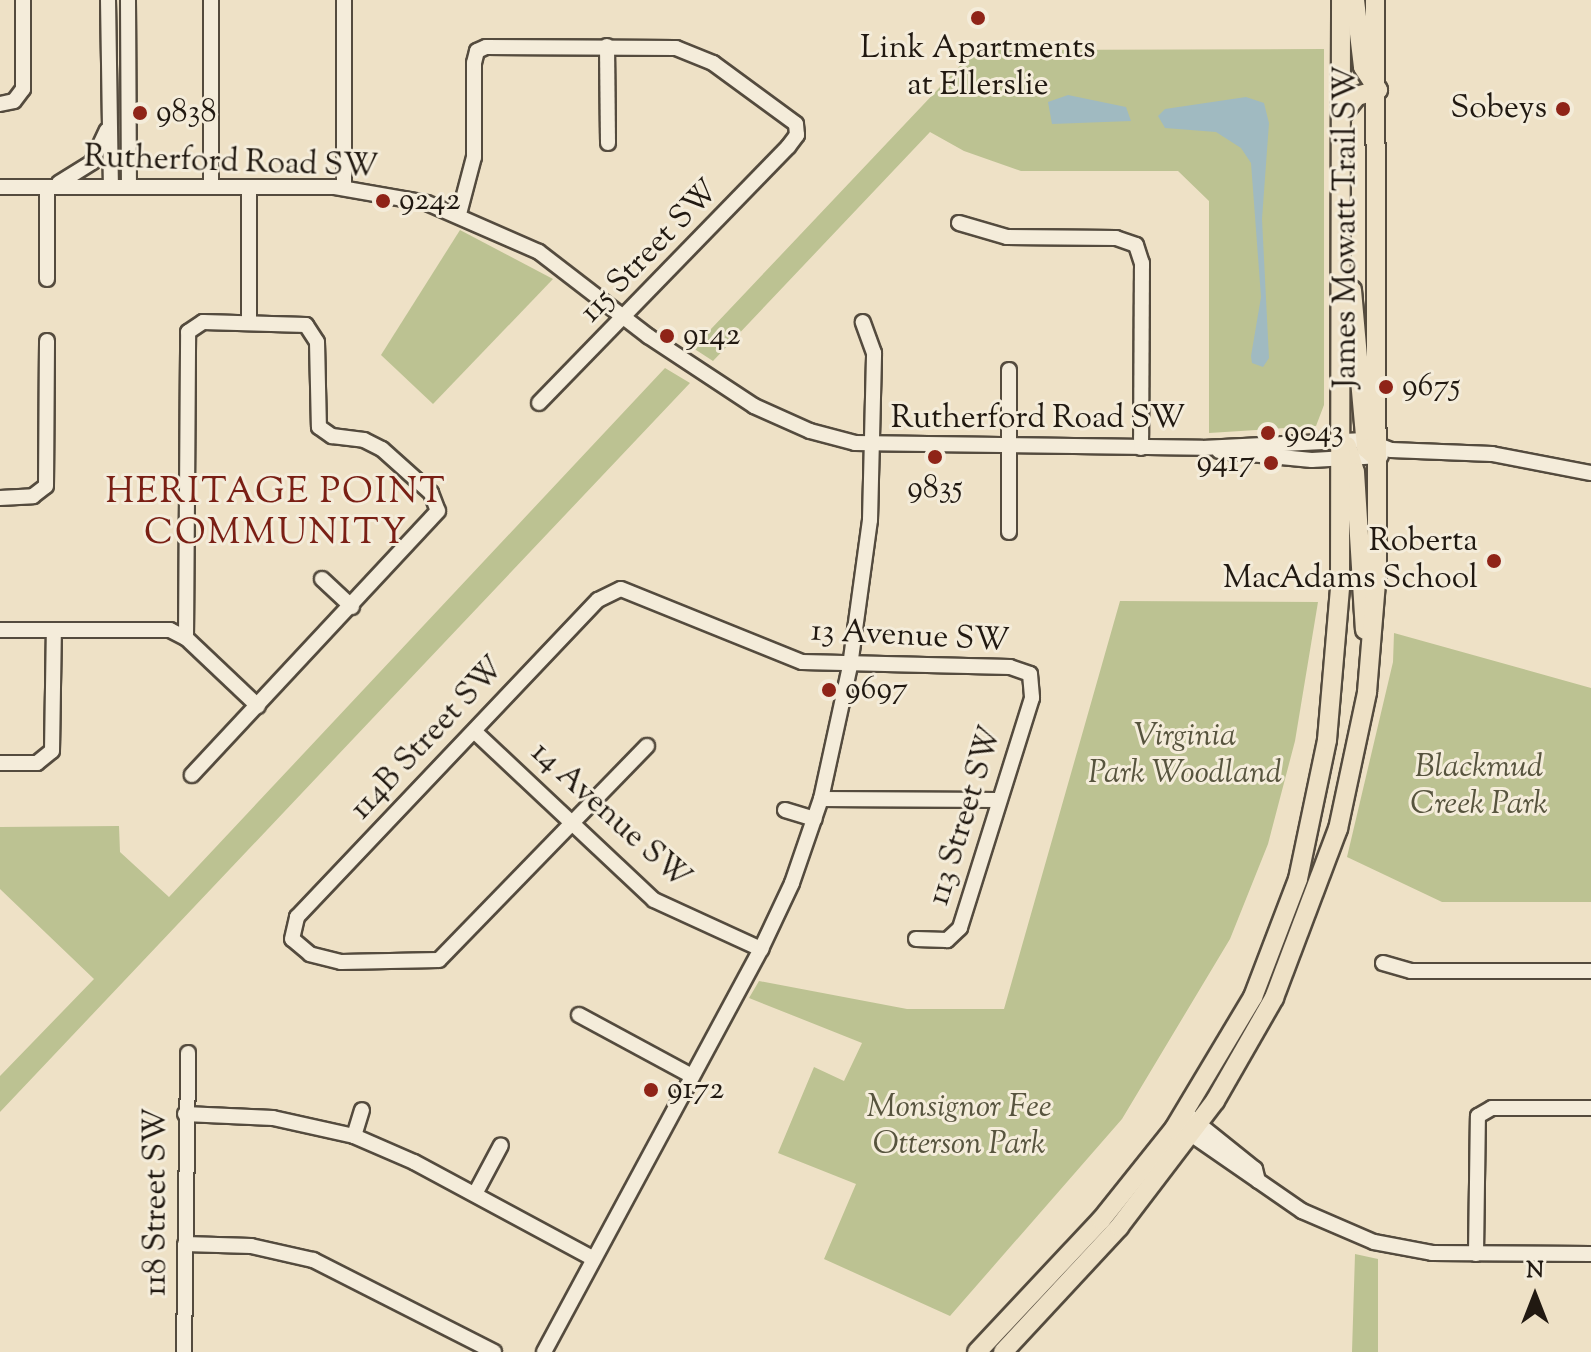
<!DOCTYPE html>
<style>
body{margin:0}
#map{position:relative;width:1591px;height:1352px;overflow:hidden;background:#eee1c6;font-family:"Sorts Mill Goudy",serif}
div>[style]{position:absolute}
.green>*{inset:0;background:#bcc292}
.water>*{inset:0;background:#a0bac1}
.roads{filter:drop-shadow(2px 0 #544b3e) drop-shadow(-2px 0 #544b3e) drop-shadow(0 2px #544b3e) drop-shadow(0 -2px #544b3e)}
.minor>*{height:14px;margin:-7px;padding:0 7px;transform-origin:7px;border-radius:7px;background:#f4ecda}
.major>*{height:18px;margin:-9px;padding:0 9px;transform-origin:9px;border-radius:9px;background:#eee1c6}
.dots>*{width:22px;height:22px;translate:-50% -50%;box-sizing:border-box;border:4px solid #f4ecda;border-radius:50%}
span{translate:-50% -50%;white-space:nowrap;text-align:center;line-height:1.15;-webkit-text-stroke:6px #f4ecda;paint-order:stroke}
.poi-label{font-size:32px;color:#211911}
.right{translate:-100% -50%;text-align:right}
.left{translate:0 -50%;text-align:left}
.street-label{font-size:32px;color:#211911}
.park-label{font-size:32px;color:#57543e;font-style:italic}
.quarter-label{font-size:36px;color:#7a1f14;letter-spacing:2px}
.north{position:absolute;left:1495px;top:1256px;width:80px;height:80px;-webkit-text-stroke:6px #f4ecda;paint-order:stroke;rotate:0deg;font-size:22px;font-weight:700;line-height:32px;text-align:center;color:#211911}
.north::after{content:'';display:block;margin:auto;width:28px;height:36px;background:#211911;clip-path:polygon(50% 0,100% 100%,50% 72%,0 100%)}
</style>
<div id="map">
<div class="green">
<i style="clip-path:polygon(1324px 49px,1324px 405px,1316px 426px,1209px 433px,1209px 201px,1178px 171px,1021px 171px,964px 151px,930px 132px,713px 361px,693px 348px,975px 50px)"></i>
<i style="clip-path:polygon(460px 230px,553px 279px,433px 404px,381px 355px)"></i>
<i style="clip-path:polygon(665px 368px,690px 383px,0 1112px,0 1076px,94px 979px,0 889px,0 827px,119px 826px,120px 852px,169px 897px)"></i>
<i style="clip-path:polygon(1120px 601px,1318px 602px,1295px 741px,1268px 844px,1230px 939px,1122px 1119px,950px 1316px,824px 1259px,856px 1184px,778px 1153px,814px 1067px,844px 1081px,862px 1043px,749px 998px,759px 981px,907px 1009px,1004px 1009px)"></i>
<i style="clip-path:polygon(1394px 633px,1591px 688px,1591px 902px,1442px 902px,1347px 857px,1393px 662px)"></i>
<i style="clip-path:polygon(1355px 1254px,1378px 1259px,1378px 1352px,1352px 1352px)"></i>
</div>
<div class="water">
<i style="clip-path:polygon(1068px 95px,1126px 107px,1131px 121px,1052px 124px,1048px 102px)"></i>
<i style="clip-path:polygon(1246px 97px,1264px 103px,1269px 123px,1262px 219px,1269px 358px,1263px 367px,1252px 363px,1251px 356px,1261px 297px,1251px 163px,1241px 148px,1216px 132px,1165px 128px,1158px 116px,1165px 109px)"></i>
</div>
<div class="roads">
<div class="minor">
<i style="left:108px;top:0;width:187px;rotate:89.1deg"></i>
<i style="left:128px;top:0;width:187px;rotate:89.7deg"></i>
<i style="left:211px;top:0;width:186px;rotate:90deg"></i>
<i style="left:344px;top:0;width:188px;rotate:90deg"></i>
<i style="left:607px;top:46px;width:97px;rotate:89.4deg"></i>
<i style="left:0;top:104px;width:14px;rotate:-12deg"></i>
<i style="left:14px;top:101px;width:15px;rotate:-53deg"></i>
<i style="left:23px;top:89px;width:89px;rotate:-90deg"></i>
<i style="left:59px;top:183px;width:39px;rotate:-32deg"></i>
<i style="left:92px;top:162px;width:35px;rotate:-65deg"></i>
<i style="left:0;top:187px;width:335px"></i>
<i style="left:335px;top:187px;width:93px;rotate:9.9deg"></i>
<i style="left:427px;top:203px;width:122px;rotate:23.6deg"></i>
<i style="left:539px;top:252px;width:138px;rotate:37.6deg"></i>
<i style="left:648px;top:336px;width:127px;rotate:33.4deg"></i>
<i style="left:754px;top:406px;width:61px;rotate:24.1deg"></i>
<i style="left:810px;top:431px;width:47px;rotate:14.9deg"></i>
<i style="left:855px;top:443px;width:347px;rotate:0.8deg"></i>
<i style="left:1202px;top:448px;width:163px;rotate:-2.8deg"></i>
<i style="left:1365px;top:440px;width:28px;rotate:21deg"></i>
<i style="left:459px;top:214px;width:59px;rotate:-75.3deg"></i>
<i style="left:474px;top:157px;width:94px;rotate:-90deg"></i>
<i style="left:474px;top:63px;width:12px;rotate:-76deg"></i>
<i style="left:477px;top:51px;width:10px;rotate:-24deg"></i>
<i style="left:486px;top:47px;width:190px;rotate:0.3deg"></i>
<i style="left:676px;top:48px;width:40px;rotate:22deg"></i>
<i style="left:713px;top:63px;width:103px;rotate:36.3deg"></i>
<i style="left:796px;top:124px;width:11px;rotate:85deg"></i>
<i style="left:797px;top:135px;width:15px;rotate:127deg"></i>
<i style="left:788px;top:147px;width:357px;rotate:134.2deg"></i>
<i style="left:959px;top:223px;width:50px;rotate:16.3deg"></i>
<i style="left:1007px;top:237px;width:109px;rotate:0.5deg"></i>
<i style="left:1116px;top:238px;width:21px;rotate:19deg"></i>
<i style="left:1136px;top:245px;width:19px;rotate:72deg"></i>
<i style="left:1142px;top:263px;width:185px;rotate:90.3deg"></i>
<i style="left:47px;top:279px;width:92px;rotate:-90deg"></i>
<i style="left:249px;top:322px;width:135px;rotate:-90deg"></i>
<i style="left:1391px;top:450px;width:101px;rotate:2.3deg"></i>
<i style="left:1492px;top:454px;width:101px;rotate:10.9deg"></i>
<i style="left:1219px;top:451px;width:93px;rotate:5.5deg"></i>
<i style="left:1312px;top:460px;width:69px;rotate:-3.3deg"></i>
<i style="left:0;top:498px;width:33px;rotate:-3deg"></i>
<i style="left:33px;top:496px;width:16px;rotate:-38deg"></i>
<i style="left:46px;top:486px;width:145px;rotate:-89.6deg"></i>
<i style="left:1009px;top:532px;width:162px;rotate:-90deg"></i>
<i style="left:322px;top:579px;width:41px;rotate:43deg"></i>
<i style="left:0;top:630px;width:170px"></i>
<i style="left:170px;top:630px;width:18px;rotate:27deg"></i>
<i style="left:186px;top:638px;width:99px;rotate:43.4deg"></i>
<i style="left:186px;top:638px;width:306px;rotate:-89.6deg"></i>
<i style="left:188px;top:332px;width:18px;rotate:-34deg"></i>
<i style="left:203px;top:322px;width:103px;rotate:1.7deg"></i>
<i style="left:306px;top:325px;width:20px;rotate:57deg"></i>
<i style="left:317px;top:342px;width:85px;rotate:88.7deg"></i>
<i style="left:319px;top:427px;width:16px;rotate:35deg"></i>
<i style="left:332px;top:436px;width:32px;rotate:7deg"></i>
<i style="left:364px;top:440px;width:20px;rotate:27deg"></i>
<i style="left:382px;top:449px;width:66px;rotate:41.9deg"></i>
<i style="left:431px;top:493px;width:19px;rotate:69deg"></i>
<i style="left:438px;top:511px;width:361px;rotate:133deg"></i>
<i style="left:475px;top:732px;width:245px;rotate:43.2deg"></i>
<i style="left:654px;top:900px;width:118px;rotate:24.6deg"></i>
<i style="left:647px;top:746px;width:298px;rotate:134.2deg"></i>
<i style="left:439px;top:960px;width:98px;rotate:178.8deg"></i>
<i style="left:341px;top:962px;width:32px;rotate:-166deg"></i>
<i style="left:310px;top:954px;width:23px;rotate:-140deg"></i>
<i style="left:292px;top:939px;width:23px;rotate:-77deg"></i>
<i style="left:297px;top:917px;width:437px;rotate:-46.5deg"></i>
<i style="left:598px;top:600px;width:25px;rotate:-26deg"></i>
<i style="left:621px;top:589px;width:195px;rotate:22deg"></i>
<i style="left:802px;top:662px;width:208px;rotate:1.4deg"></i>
<i style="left:1010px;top:667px;width:21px;rotate:19deg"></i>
<i style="left:1030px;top:674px;width:24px;rotate:85deg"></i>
<i style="left:1032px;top:698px;width:241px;rotate:107.4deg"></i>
<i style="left:960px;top:928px;width:18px;rotate:137deg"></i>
<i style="left:947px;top:940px;width:31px;rotate:-178deg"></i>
<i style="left:0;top:763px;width:37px"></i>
<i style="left:37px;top:763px;width:19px;rotate:-39deg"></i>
<i style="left:52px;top:751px;width:121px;rotate:-89.1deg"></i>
<i style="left:821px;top:799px;width:178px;rotate:0.3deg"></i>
<i style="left:785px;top:810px;width:31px;rotate:17deg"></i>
<i style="left:1383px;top:963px;width:29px;rotate:16deg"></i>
<i style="left:1411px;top:971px;width:180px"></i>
<i style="left:579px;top:1015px;width:128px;rotate:28.4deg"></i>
<i style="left:185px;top:1114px;width:88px;rotate:2.6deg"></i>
<i style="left:273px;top:1118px;width:83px;rotate:12.5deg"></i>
<i style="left:354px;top:1136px;width:65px;rotate:23.4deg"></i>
<i style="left:414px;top:1162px;width:204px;rotate:28.3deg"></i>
<i style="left:1190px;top:1117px;width:83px;rotate:38.7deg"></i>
<i style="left:1255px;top:1169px;width:12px;rotate:76deg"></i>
<i style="left:1182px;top:1128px;width:146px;rotate:34.7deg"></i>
<i style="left:1302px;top:1211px;width:78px;rotate:23.3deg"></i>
<i style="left:1374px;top:1242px;width:59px;rotate:10.7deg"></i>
<i style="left:1432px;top:1253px;width:159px;rotate:0.4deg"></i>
<i style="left:354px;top:1136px;width:27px;rotate:-73deg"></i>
<i style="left:475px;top:1194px;width:55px;rotate:-62deg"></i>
<i style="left:185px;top:1244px;width:66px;rotate:1.7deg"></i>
<i style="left:251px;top:1246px;width:64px;rotate:12.7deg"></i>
<i style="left:313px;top:1260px;width:203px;rotate:26.9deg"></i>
<i style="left:1476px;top:1254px;width:138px;rotate:-89.2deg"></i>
<i style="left:1478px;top:1116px;width:16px;rotate:-30deg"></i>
<i style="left:1492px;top:1108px;width:99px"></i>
<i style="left:184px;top:1352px;width:299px;rotate:-89.2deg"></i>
<i style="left:544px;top:1352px;width:458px;rotate:-61.7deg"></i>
<i style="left:761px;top:949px;width:73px;rotate:-64.8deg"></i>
<i style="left:792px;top:883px;width:89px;rotate:-71deg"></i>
<i style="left:821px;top:799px;width:136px;rotate:-77.7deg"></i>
<i style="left:850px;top:666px;width:147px;rotate:-82.2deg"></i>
<i style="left:870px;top:520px;width:167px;rotate:-88.6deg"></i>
<i style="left:874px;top:353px;width:33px;rotate:-110deg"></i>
</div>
<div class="major">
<i style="left:1355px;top:0;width:67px;rotate:83.2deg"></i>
<i style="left:1363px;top:67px;width:27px;rotate:57deg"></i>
<i style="left:1342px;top:115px;width:24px;rotate:-52deg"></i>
<i style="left:1357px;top:96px;width:22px;rotate:-16deg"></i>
<i style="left:1352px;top:290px;width:159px;rotate:84.9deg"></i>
<i style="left:1366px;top:448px;width:12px;rotate:42deg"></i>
<i style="left:1347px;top:446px;width:27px;rotate:73deg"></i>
<i style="left:1355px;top:472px;width:158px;rotate:86.4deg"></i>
<i style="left:977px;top:1352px;width:181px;rotate:-46.8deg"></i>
<i style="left:1101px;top:1220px;width:117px;rotate:-51.3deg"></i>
<i style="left:1174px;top:1129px;width:154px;rotate:-59.1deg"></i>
<i style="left:1253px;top:997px;width:126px;rotate:-69.1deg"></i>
<i style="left:1298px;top:879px;width:142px;rotate:-78.2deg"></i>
<i style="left:1327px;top:740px;width:154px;rotate:-85.1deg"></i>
<i style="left:1340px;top:587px;width:587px;rotate:-89.9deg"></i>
<i style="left:1003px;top:1352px;width:171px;rotate:-47.1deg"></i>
<i style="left:1119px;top:1227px;width:158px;rotate:-52.7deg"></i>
<i style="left:1215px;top:1101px;width:119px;rotate:-60.2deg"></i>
<i style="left:1274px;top:998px;width:181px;rotate:-69.3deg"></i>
<i style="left:1338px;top:829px;width:140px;rotate:-78deg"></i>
<i style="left:1367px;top:692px;width:122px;rotate:-85.3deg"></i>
<i style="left:1377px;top:570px;width:570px;rotate:-90.2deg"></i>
</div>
</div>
<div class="dots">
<i style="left:978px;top:18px;background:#8f2418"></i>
<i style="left:1563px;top:109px;background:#8f2418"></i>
<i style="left:140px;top:113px;background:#8f2418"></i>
<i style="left:383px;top:201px;background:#8f2418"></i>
<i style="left:667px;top:336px;background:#8f2418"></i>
<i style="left:1386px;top:387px;background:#8f2418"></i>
<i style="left:1268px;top:433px;background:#8f2418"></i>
<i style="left:935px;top:457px;background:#8f2418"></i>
<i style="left:1271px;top:463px;background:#8f2418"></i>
<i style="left:1494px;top:561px;background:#8f2418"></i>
<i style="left:829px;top:690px;background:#8f2418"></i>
<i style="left:651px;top:1090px;background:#8f2418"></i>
</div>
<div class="poi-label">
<span style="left:978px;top:68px">Link Apartments<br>at Ellerslie</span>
<span class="right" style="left:1547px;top:109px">Sobeys</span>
<span class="left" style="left:156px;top:113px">9838</span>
<span class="left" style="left:399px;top:201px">9242</span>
<span class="left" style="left:683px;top:336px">9142</span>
<span class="left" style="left:1402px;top:387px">9675</span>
<span class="left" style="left:1284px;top:433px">9043</span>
<span class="right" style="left:1255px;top:463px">9417</span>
<span style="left:935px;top:489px">9835</span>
<span class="right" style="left:1478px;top:561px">Roberta<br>MacAdams School</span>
<span class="left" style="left:845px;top:690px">9697</span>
<span class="left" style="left:667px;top:1090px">9172</span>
</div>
<div class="street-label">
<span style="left:231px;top:163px;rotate:2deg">Rutherford Road SW</span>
<span style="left:1347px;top:227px;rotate:-90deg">James Mowatt Trail SW</span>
<span style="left:650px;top:252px;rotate:-46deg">115 Street SW</span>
<span style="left:1038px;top:419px">Rutherford Road SW</span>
<span style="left:910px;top:637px;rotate:3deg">13 Avenue SW</span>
<span style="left:428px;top:739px;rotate:-47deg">114B Street SW</span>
<span style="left:610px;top:816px;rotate:42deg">14 Avenue SW</span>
<span style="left:966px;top:816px;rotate:-73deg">113 Street SW</span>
<span style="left:157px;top:1202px;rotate:-90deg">118 Street SW</span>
</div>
<div class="park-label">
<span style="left:1185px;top:756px">Virginia<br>Park Woodland</span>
<span style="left:1479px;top:787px">Blackmud<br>Creek Park</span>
<span style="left:959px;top:1127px">Monsignor Fee<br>Otterson Park</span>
</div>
<div class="quarter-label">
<span style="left:276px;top:514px">HERITAGE POINT<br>COMMUNITY</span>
</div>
<div class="north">N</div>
</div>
